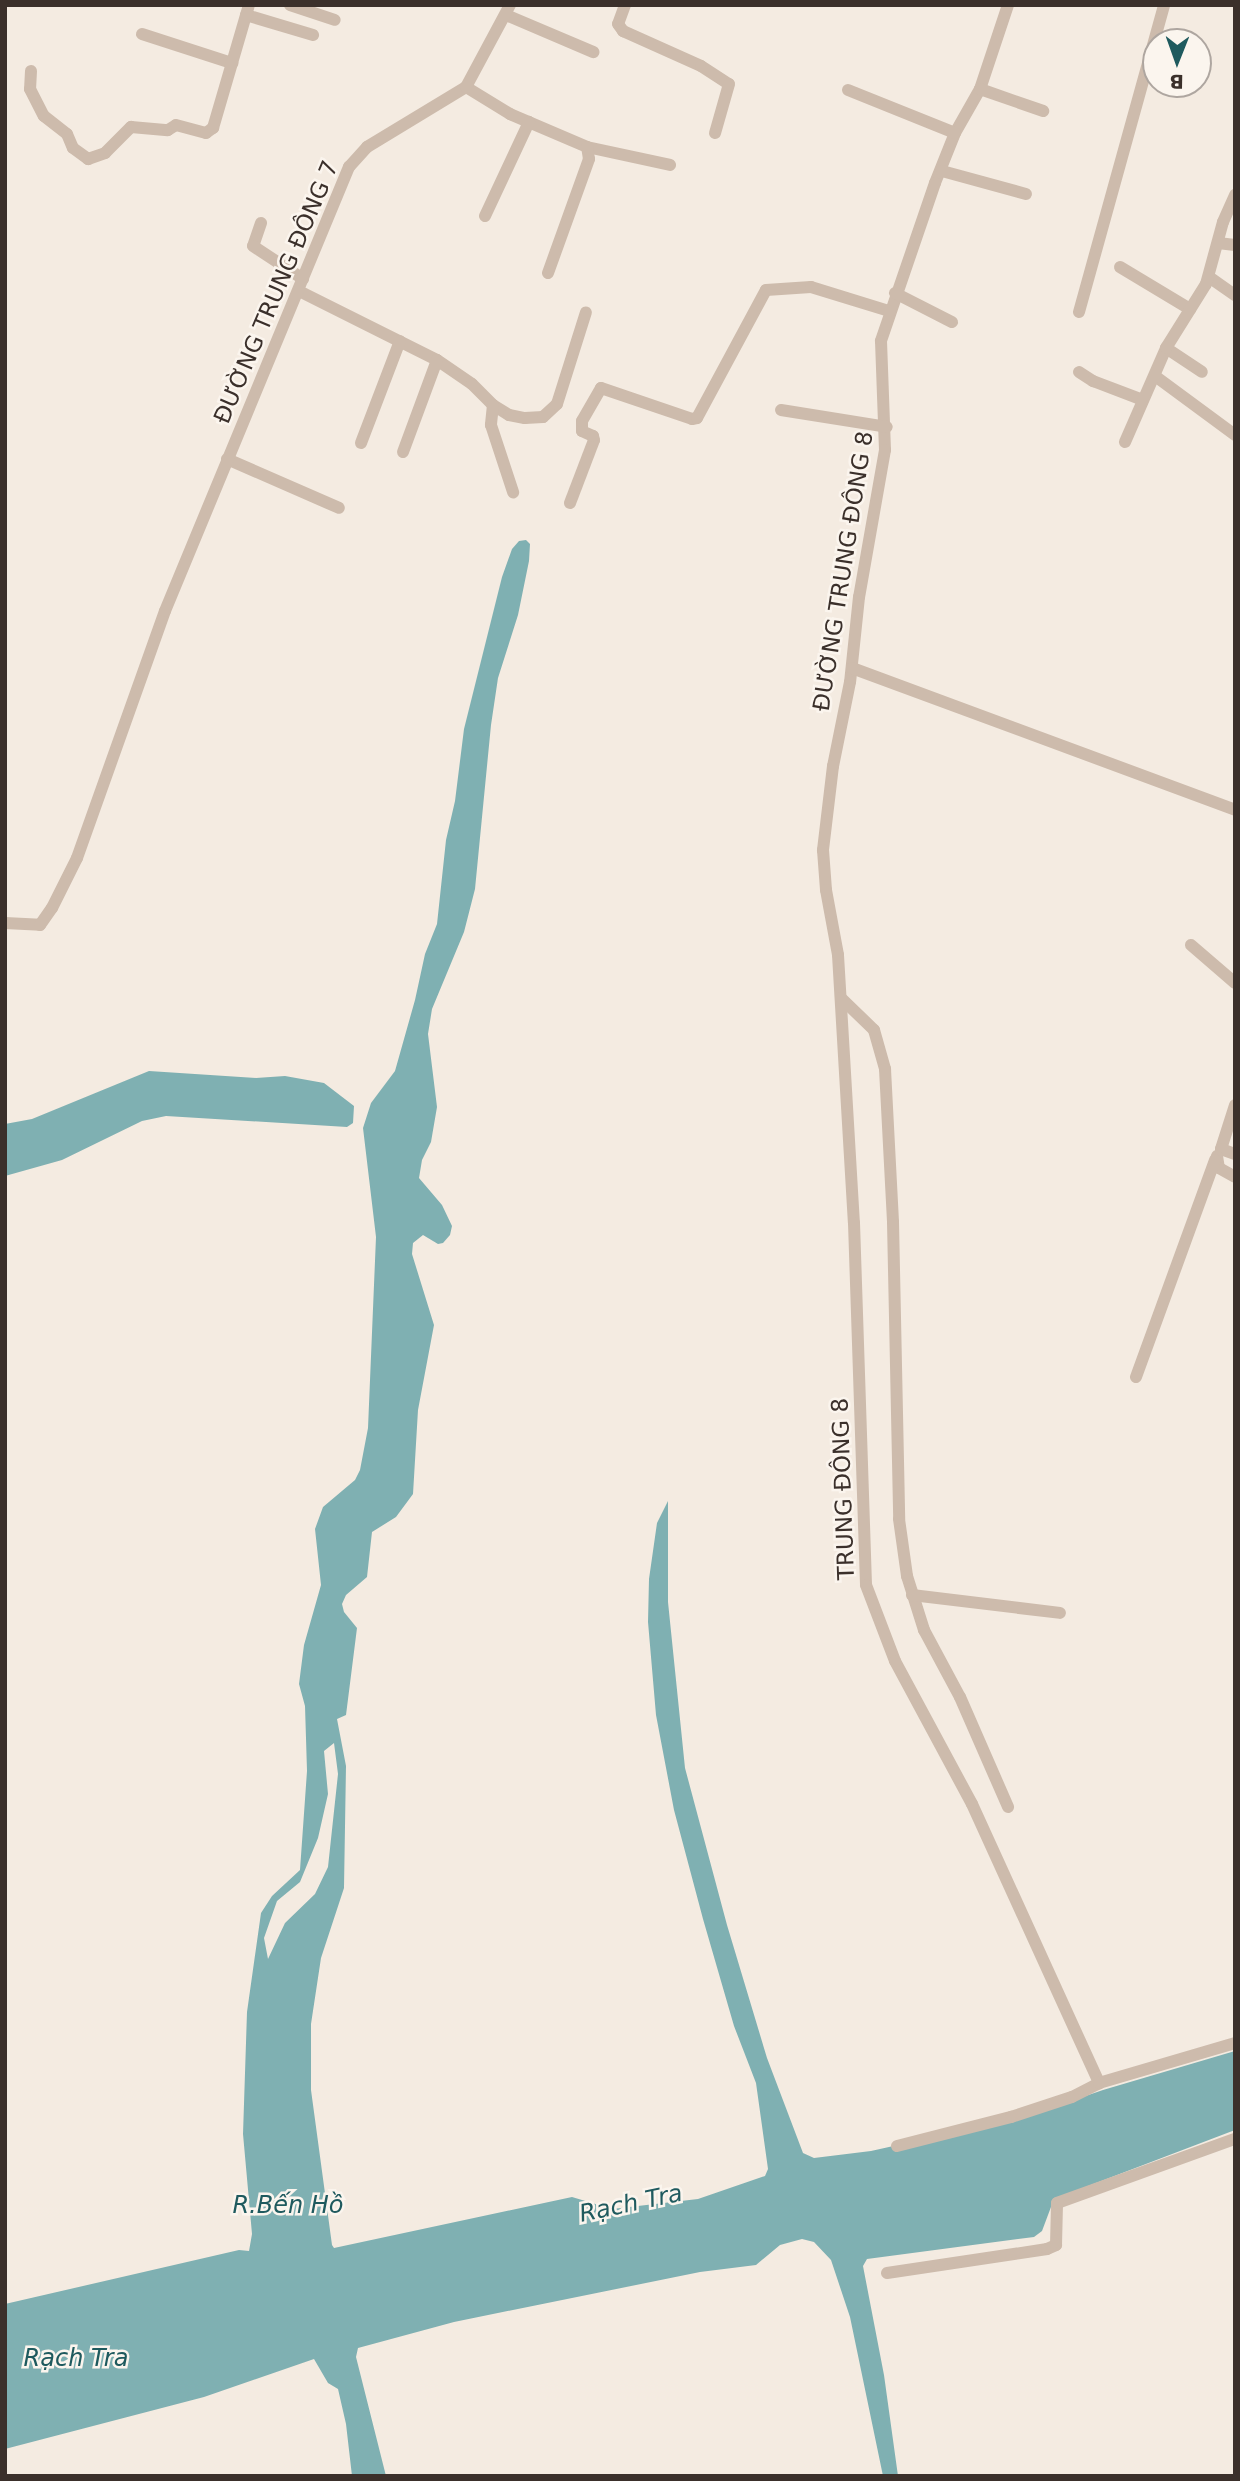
<!DOCTYPE html>
<meta charset="utf-8">
<style>
body{margin:0}
#map{position:relative;width:1240px;height:2481px;overflow:hidden;background:#f4ebe1;font-family:"DejaVu Sans",sans-serif}
div>[style]{position:absolute}
.water>*{inset:0;background:#7fb0b2}
.minor>*{height:12px;margin:-6px;padding:0 6px;transform-origin:6px;border-radius:6px;background:#cdbbac}
span{translate:-50% -50%;white-space:nowrap;text-align:center;line-height:1.15;-webkit-text-stroke:5px #fbf5ee;paint-order:stroke}
.street-label{font-size:23px;color:#3b302b}
.water-label{font-size:24px;color:#1f5a5e;font-style:italic}
.frame{position:absolute;inset:0;border:7px solid #3b302b;pointer-events:none}
.north{position:absolute;left:1142px;top:28px;width:70px;height:70px;box-sizing:border-box;background:#fbf5ee;border:2px solid #aea6a0;border-radius:50%;rotate:181deg;font-size:19px;font-weight:700;line-height:28px;text-align:center;color:#3b302b}
.north::after{content:'';display:block;margin:auto;width:24px;height:32px;background:#1f5a5e;clip-path:polygon(50% 0,100% 100%,50% 72%,0 100%)}
</style>
<div id="map">
<div class="water">
<i style="clip-path:polygon(evenodd,526px 540px,530px 544px,529px 561px,518px 615px,498px 678px,491px 725px,475px 889px,464px 932px,432px 1009px,428px 1034px,437px 1107px,431px 1142px,422px 1160px,419px 1178px,442px 1205px,452px 1226px,450px 1235px,443px 1243px,438px 1244px,423px 1235px,413px 1243px,412px 1254px,434px 1325px,418px 1410px,413px 1494px,396px 1517px,372px 1532px,367px 1577px,346px 1595px,342px 1604px,344px 1612px,357px 1628px,346px 1715px,337px 1719px,346px 1766px,344px 1888px,321px 1958px,311px 2024px,311px 2090px,332px 2245px,334px 2248px,572px 2197px,612px 2209px,698px 2199px,765px 2176px,768px 2169px,756px 2083px,734px 2026px,703px 1919px,674px 1810px,656px 1715px,648px 1622px,649px 1579px,657px 1523px,668px 1501px,668px 1602px,685px 1768px,727px 1925px,767px 2058px,803px 2153px,814px 2158px,871px 2151px,1024px 2117px,1103px 2090px,1235px 2051px,1235px 2130px,1062px 2196px,1051px 2207px,1042px 2231px,1034px 2237px,867px 2259px,863px 2266px,884px 2375px,898px 2476px,883px 2476px,850px 2317px,831px 2260px,814px 2242px,802px 2239px,780px 2245px,756px 2265px,700px 2272px,454px 2322px,358px 2348px,356px 2357px,386px 2476px,352px 2476px,346px 2424px,338px 2389px,328px 2383px,314px 2359px,204px 2397px,5px 2449px,5px 2304px,239px 2250px,249px 2251px,252px 2234px,243px 2134px,247px 2012px,261px 1913px,272px 1896px,300px 1870px,307px 1771px,305px 1706px,299px 1684px,304px 1645px,321px 1585px,315px 1529px,323px 1507px,355px 1480px,360px 1470px,368px 1428px,376px 1237px,363px 1128px,371px 1103px,395px 1071px,415px 1000px,425px 954px,437px 924px,446px 840px,455px 801px,464px 729px,502px 577px,512px 549px,519px 541px,526px 540px,334px 1743px,338px 1774px,328px 1867px,315px 1894px,285px 1923px,268px 1959px,264px 1938px,277px 1901px,300px 1882px,318px 1838px,328px 1794px,324px 1751px,334px 1743px)"></i>
<i style="clip-path:polygon(149px 1071px,256px 1078px,285px 1076px,324px 1083px,354px 1106px,353px 1123px,347px 1127px,166px 1116px,142px 1121px,62px 1160px,5px 1176px,5px 1124px,32px 1119px)"></i>
</div>
<div class="minor">
<i style="left:290px;top:5px;width:47px;rotate:18.4deg"></i>
<i style="left:625px;top:5px;width:20px;rotate:110deg"></i>
<i style="left:618px;top:24px;width:9px;rotate:54deg"></i>
<i style="left:623px;top:31px;width:85px;rotate:24.2deg"></i>
<i style="left:701px;top:66px;width:33px;rotate:33deg"></i>
<i style="left:729px;top:84px;width:51px;rotate:105.9deg"></i>
<i style="left:1008px;top:5px;width:89px;rotate:108.4deg"></i>
<i style="left:980px;top:89px;width:51px;rotate:119.6deg"></i>
<i style="left:955px;top:133px;width:54px;rotate:111.8deg"></i>
<i style="left:935px;top:183px;width:167px;rotate:108.9deg"></i>
<i style="left:881px;top:341px;width:109px;rotate:87.9deg"></i>
<i style="left:885px;top:450px;width:149px;rotate:100deg"></i>
<i style="left:859px;top:597px;width:85px;rotate:96deg"></i>
<i style="left:850px;top:682px;width:86px;rotate:101.4deg"></i>
<i style="left:833px;top:766px;width:85px;rotate:96.8deg"></i>
<i style="left:823px;top:850px;width:40px;rotate:85.7deg"></i>
<i style="left:826px;top:890px;width:66px;rotate:79.5deg"></i>
<i style="left:838px;top:955px;width:268px;rotate:86.6deg"></i>
<i style="left:854px;top:1223px;width:362px;rotate:88.1deg"></i>
<i style="left:866px;top:1585px;width:81px;rotate:69.1deg"></i>
<i style="left:895px;top:1661px;width:162px;rotate:61.7deg"></i>
<i style="left:972px;top:1804px;width:307px;rotate:65.5deg"></i>
<i style="left:246px;top:15px;width:70px;rotate:16.6deg"></i>
<i style="left:506px;top:15px;width:95px;rotate:23deg"></i>
<i style="left:142px;top:34px;width:95px;rotate:17.9deg"></i>
<i style="left:31px;top:71px;width:18px;rotate:93deg"></i>
<i style="left:30px;top:89px;width:30px;rotate:63deg"></i>
<i style="left:44px;top:116px;width:29px;rotate:38deg"></i>
<i style="left:67px;top:134px;width:15px;rotate:67deg"></i>
<i style="left:73px;top:148px;width:19px;rotate:36deg"></i>
<i style="left:88px;top:159px;width:18px;rotate:-19deg"></i>
<i style="left:105px;top:153px;width:37px;rotate:-45deg"></i>
<i style="left:131px;top:127px;width:37px;rotate:5deg"></i>
<i style="left:168px;top:130px;width:9px;rotate:-32deg"></i>
<i style="left:176px;top:125px;width:31px;rotate:15deg"></i>
<i style="left:206px;top:133px;width:9px;rotate:-36deg"></i>
<i style="left:213px;top:128px;width:128px;rotate:-73.7deg"></i>
<i style="left:466px;top:87px;width:52px;rotate:31.5deg"></i>
<i style="left:510px;top:114px;width:84px;rotate:23.2deg"></i>
<i style="left:587px;top:147px;width:85px;rotate:12.2deg"></i>
<i style="left:980px;top:89px;width:67px;rotate:19.2deg"></i>
<i style="left:848px;top:90px;width:115px;rotate:21.9deg"></i>
<i style="left:942px;top:171px;width:87px;rotate:15.3deg"></i>
<i style="left:485px;top:216px;width:104px;rotate:-64.9deg"></i>
<i style="left:261px;top:223px;width:24px;rotate:109deg"></i>
<i style="left:253px;top:246px;width:60px;rotate:33.4deg"></i>
<i style="left:1218px;top:243px;width:17px;rotate:7deg"></i>
<i style="left:1120px;top:267px;width:82px;rotate:31deg"></i>
<i style="left:548px;top:273px;width:121px;rotate:-70.2deg"></i>
<i style="left:589px;top:159px;width:12px;rotate:-99deg"></i>
<i style="left:1209px;top:277px;width:32px;rotate:35deg"></i>
<i style="left:299px;top:291px;width:154px;rotate:26.6deg"></i>
<i style="left:437px;top:360px;width:42px;rotate:34.4deg"></i>
<i style="left:472px;top:384px;width:30px;rotate:45deg"></i>
<i style="left:493px;top:405px;width:19px;rotate:32deg"></i>
<i style="left:509px;top:415px;width:16px;rotate:11deg"></i>
<i style="left:525px;top:418px;width:18px;rotate:-3deg"></i>
<i style="left:543px;top:417px;width:19px;rotate:-43deg"></i>
<i style="left:557px;top:404px;width:96px;rotate:-72.5deg"></i>
<i style="left:895px;top:293px;width:64px;rotate:27deg"></i>
<i style="left:1079px;top:312px;width:319px;rotate:-74.5deg"></i>
<i style="left:1166px;top:348px;width:43px;rotate:33.7deg"></i>
<i style="left:1079px;top:372px;width:17px;rotate:33deg"></i>
<i style="left:1093px;top:381px;width:53px;rotate:20.8deg"></i>
<i style="left:1155px;top:376px;width:99px;rotate:36.4deg"></i>
<i style="left:493px;top:405px;width:20px;rotate:96deg"></i>
<i style="left:491px;top:425px;width:71px;rotate:71.8deg"></i>
<i style="left:781px;top:410px;width:107px;rotate:9.1deg"></i>
<i style="left:1125px;top:442px;width:103px;rotate:-66.4deg"></i>
<i style="left:1166px;top:348px;width:75px;rotate:-58deg"></i>
<i style="left:1206px;top:284px;width:64px;rotate:-74.7deg"></i>
<i style="left:1223px;top:222px;width:30px;rotate:-66deg"></i>
<i style="left:361px;top:443px;width:109px;rotate:-69.1deg"></i>
<i style="left:403px;top:452px;width:98px;rotate:-69.7deg"></i>
<i style="left:227px;top:459px;width:122px;rotate:23.6deg"></i>
<i style="left:570px;top:503px;width:67px;rotate:-69.1deg"></i>
<i style="left:594px;top:440px;width:4px;rotate:-104deg"></i>
<i style="left:593px;top:436px;width:12px;rotate:-156deg"></i>
<i style="left:582px;top:431px;width:10px;rotate:-90deg"></i>
<i style="left:582px;top:421px;width:38px;rotate:-60deg"></i>
<i style="left:601px;top:388px;width:96px;rotate:18.8deg"></i>
<i style="left:692px;top:419px;width:5px;rotate:-11deg"></i>
<i style="left:697px;top:418px;width:145px;rotate:-61.7deg"></i>
<i style="left:766px;top:290px;width:45px;rotate:-3.8deg"></i>
<i style="left:811px;top:287px;width:82px;rotate:17.1deg"></i>
<i style="left:852px;top:668px;width:408px;rotate:20.3deg"></i>
<i style="left:5px;top:923px;width:35px;rotate:3deg"></i>
<i style="left:40px;top:925px;width:21px;rotate:-55deg"></i>
<i style="left:52px;top:908px;width:56px;rotate:-63.4deg"></i>
<i style="left:77px;top:858px;width:262px;rotate:-70.4deg"></i>
<i style="left:165px;top:611px;width:481px;rotate:-67.5deg"></i>
<i style="left:349px;top:167px;width:27px;rotate:-48deg"></i>
<i style="left:367px;top:147px;width:116px;rotate:-31.2deg"></i>
<i style="left:466px;top:87px;width:93px;rotate:-61.8deg"></i>
<i style="left:1191px;top:945px;width:58px;rotate:40.8deg"></i>
<i style="left:841px;top:998px;width:46px;rotate:44.1deg"></i>
<i style="left:874px;top:1030px;width:41px;rotate:74.2deg"></i>
<i style="left:885px;top:1069px;width:153px;rotate:87deg"></i>
<i style="left:893px;top:1222px;width:297px;rotate:88.8deg"></i>
<i style="left:899px;top:1519px;width:58px;rotate:82deg"></i>
<i style="left:907px;top:1576px;width:57px;rotate:72.5deg"></i>
<i style="left:924px;top:1630px;width:76px;rotate:61.8deg"></i>
<i style="left:960px;top:1697px;width:120px;rotate:66.4deg"></i>
<i style="left:1235px;top:1105px;width:46px;rotate:107.7deg"></i>
<i style="left:1221px;top:1149px;width:15px;rotate:20deg"></i>
<i style="left:1217px;top:1156px;width:12px;rotate:81deg"></i>
<i style="left:1219px;top:1168px;width:18px;rotate:29deg"></i>
<i style="left:1136px;top:1377px;width:231px;rotate:-70deg"></i>
<i style="left:912px;top:1595px;width:149px;rotate:6.9deg"></i>
<i style="left:897px;top:2146px;width:118px;rotate:-14.3deg"></i>
<i style="left:1011px;top:2117px;width:64px;rotate:-18.2deg"></i>
<i style="left:1072px;top:2097px;width:30px;rotate:-27deg"></i>
<i style="left:1099px;top:2083px;width:142px;rotate:-16.4deg"></i>
<i style="left:887px;top:2273px;width:162px;rotate:-8.5deg"></i>
<i style="left:1047px;top:2249px;width:10px;rotate:-24deg"></i>
<i style="left:1056px;top:2245px;width:42px;rotate:-88.6deg"></i>
<i style="left:1057px;top:2203px;width:189px;rotate:-19.8deg"></i>
</div>
<div class="street-label">
<span style="left:276px;top:292px;rotate:-67deg">ĐƯỜNG TRUNG ĐÔNG 7</span>
<span style="left:843px;top:571px;rotate:-81deg">ĐƯỜNG TRUNG ĐÔNG 8</span>
<span style="left:843px;top:1489px;rotate:-92deg">TRUNG ĐÔNG 8</span>
</div>
<div class="water-label">
<span style="left:631px;top:2204px;rotate:-12deg">Rạch Tra</span>
<span style="left:288px;top:2206px">R.Bến Hồ</span>
<span style="left:76px;top:2359px">Rạch Tra</span>
</div>
<div class="frame"></div>
<div class="north">B</div>
</div>
